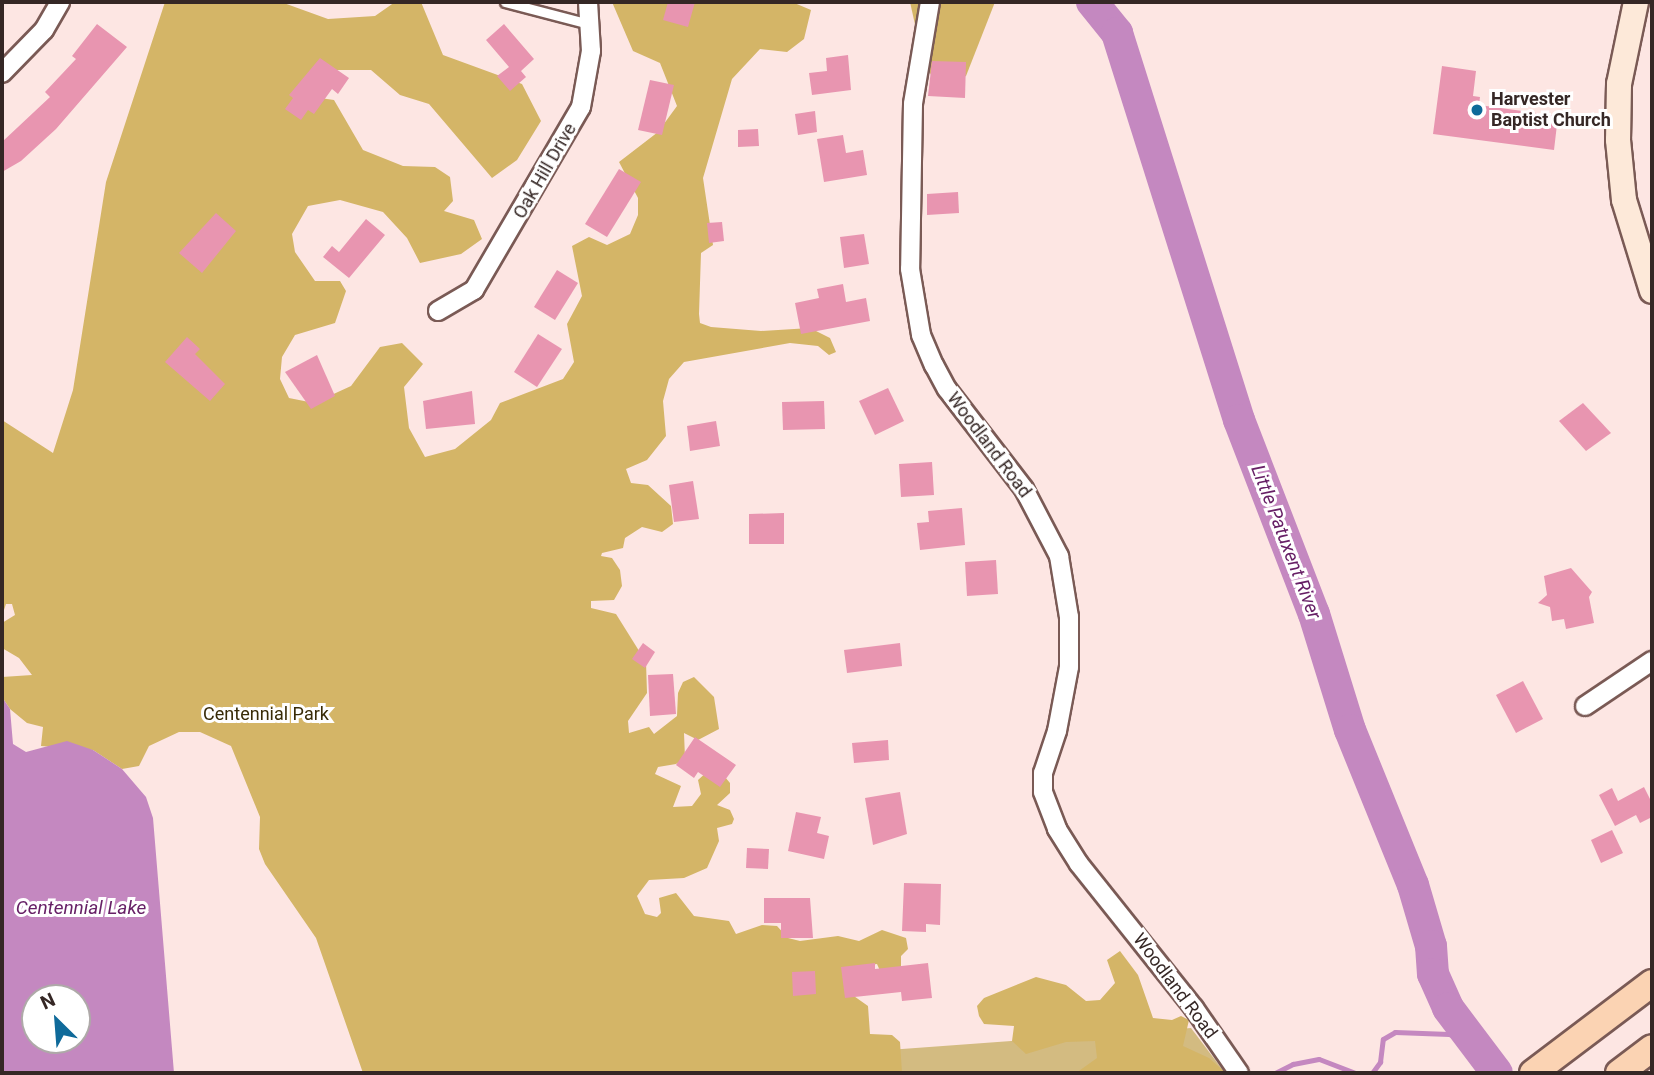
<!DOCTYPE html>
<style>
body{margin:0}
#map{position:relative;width:1654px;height:1075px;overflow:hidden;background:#fde6e3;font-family:Roboto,sans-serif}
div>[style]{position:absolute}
.green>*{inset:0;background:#d3bb81}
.forest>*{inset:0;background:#d4b567}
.water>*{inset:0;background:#c488c0}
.stream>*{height:5px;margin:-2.5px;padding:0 2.5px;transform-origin:2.5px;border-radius:2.5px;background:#c488c0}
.river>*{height:32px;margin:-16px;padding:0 16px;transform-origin:16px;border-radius:16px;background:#c488c0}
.building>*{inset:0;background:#e895b0}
.roads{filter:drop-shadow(2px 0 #7a5a55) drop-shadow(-2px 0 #7a5a55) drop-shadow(0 2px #7a5a55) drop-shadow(0 -2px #7a5a55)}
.lane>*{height:9px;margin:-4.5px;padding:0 4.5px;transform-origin:4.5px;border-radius:4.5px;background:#fff}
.street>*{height:18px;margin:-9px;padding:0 9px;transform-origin:9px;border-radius:9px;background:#fff}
.secondary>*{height:24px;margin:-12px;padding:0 12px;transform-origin:12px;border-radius:12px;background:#fde9d9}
.primary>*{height:26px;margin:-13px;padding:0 13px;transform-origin:13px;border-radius:13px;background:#fbd3b3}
.dots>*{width:19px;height:19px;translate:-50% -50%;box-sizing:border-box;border:4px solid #fff;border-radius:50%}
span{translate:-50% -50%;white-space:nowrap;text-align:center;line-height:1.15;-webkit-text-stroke:6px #fff;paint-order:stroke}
.poi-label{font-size:18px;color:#352725;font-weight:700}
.left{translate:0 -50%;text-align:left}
.street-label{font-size:18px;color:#352725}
.park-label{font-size:18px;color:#382b07}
.water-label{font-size:19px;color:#672066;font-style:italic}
.frame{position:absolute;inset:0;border:4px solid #352725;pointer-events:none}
.north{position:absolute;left:21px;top:984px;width:70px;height:70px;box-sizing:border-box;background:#fff;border:2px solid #aea9a8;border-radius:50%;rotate:335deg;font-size:19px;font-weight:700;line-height:28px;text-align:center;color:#352725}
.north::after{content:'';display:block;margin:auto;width:24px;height:32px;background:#0f6a9a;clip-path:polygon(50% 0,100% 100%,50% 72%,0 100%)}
</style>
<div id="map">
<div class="green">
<i style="clip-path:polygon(1191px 1028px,1225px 1073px,574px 1073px)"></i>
</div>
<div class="forest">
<i style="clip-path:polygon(165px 2px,281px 2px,328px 19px,375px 16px,395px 2px,421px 2px,443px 55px,522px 84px,541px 121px,517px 160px,492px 178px,429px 104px,400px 95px,371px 70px,337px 70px,313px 97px,334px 100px,363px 150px,403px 166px,435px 167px,450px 177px,453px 201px,444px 211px,474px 220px,482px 239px,461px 254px,420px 263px,407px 238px,383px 212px,340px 200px,308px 206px,292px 234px,295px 252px,315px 281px,340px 281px,346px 291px,335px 323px,295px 335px,282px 357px,280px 379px,289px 398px,314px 403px,351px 386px,380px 347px,402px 343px,423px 364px,404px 387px,409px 428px,425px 457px,455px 449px,491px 420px,500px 403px,563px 379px,574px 362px,567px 324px,582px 296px,572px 246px,589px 237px,607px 245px,630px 234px,638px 215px,638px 198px,619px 162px,658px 132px,677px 106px,660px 63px,633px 51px,612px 2px,792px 2px,811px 10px,804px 39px,787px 52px,760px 49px,732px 79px,703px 178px,713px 245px,701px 253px,699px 314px,700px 323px,711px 327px,761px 331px,810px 328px,830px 338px,836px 352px,829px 355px,818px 346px,790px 343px,684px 362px,669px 379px,663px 401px,666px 436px,647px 460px,626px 469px,631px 483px,648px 485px,671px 506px,673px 524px,662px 532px,642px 527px,625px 538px,623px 548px,602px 553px,601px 556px,612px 558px,620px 570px,622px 586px,614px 600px,591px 601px,591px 608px,616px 614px,646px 662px,647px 693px,628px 721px,629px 733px,649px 727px,654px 734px,677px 716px,678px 693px,683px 682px,694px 677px,714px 697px,719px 729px,698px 740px,684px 733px,685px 758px,676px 764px,658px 767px,655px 774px,681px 786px,673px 807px,692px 806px,701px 794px,698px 780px,708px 771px,720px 771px,730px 783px,730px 793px,717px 805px,730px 810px,734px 819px,732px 824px,717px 828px,719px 841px,707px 868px,684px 878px,649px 880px,637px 896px,645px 914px,657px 917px,661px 913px,659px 898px,676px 893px,694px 916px,729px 921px,736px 934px,762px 925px,777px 926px,788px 938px,800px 941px,838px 936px,859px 941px,882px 930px,906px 938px,908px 949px,901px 956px,901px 967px,881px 973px,877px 964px,855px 967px,851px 994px,868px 1006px,870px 1034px,892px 1035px,900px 1042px,902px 1073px,363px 1073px,316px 938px,265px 864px,259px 849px,260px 817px,231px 746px,200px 732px,179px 732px,149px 746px,139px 766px,122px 769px,93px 750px,41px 746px,43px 727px,27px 723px,10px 709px,2px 697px,2px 677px,32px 675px,19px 658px,2px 648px,2px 623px,15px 615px,12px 604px,6px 604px,2px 616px,2px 420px,53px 453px,73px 390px,106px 182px)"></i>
<i style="clip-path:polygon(910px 2px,995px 2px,966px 76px,941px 88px,924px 65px)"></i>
<i style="clip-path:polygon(1120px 951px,1138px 975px,1153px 1018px,1172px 1020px,1181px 1016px,1189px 1020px,1183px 1046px,1209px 1058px,1226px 1073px,1076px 1073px,1097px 1058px,1095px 1041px,1066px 1042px,1026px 1054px,1012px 1041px,1014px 1026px,984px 1024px,979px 1016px,977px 1006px,984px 998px,1036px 977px,1066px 985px,1086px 1001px,1100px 1000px,1115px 983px,1107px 960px)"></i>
</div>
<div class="water">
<i style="clip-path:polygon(evenodd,2px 697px,10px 709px,13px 744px,26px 752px,67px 741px,93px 750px,122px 769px,146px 797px,153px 818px,174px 1073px,2px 1073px,2px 697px,35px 998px,77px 998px,77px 1040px,35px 1040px,35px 998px)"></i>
</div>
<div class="stream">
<i style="left:1275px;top:1073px;width:20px;rotate:-27deg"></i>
<i style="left:1293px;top:1064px;width:26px;rotate:-11deg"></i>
<i style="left:1319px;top:1059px;width:39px;rotate:21deg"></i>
<i style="left:1372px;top:1073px;width:14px;rotate:-54deg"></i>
<i style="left:1380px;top:1062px;width:23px;rotate:-83deg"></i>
<i style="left:1383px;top:1039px;width:14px;rotate:-30deg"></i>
<i style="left:1395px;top:1032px;width:54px;rotate:2.1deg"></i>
<i style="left:1449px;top:1034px;width:25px;rotate:16deg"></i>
</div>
<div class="river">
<i style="left:1092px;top:2px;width:40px;rotate:51deg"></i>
<i style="left:1117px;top:33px;width:406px;rotate:72.5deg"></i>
<i style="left:1239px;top:420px;width:208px;rotate:68.9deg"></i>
<i style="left:1314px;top:614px;width:121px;rotate:72.8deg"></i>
<i style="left:1350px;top:730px;width:167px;rotate:67.9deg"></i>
<i style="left:1413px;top:885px;width:64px;rotate:73.6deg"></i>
<i style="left:1431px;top:946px;width:28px;rotate:86deg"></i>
<i style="left:1433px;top:974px;width:37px;rotate:66deg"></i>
<i style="left:1448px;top:1008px;width:81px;rotate:53deg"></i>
</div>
<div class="building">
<i style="clip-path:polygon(668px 2px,695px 2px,688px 27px,663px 20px)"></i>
<i style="clip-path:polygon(97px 24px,127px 47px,56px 129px,21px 161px,2px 172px,2px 142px,50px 97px,45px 92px,76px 59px,72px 56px)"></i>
<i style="clip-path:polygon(504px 24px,534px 59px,521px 71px,526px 77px,510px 91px,497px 76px,509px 67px,486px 40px)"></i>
<i style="clip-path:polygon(848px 55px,851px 90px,812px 95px,809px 73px,827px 71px,826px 58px)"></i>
<i style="clip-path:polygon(320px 58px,349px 78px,338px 94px,332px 89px,314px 114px,308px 110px,301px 120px,285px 109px,293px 98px,289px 95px)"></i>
<i style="clip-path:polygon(932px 61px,966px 62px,965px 98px,928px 96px)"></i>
<i style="clip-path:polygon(1442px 66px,1476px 71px,1473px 96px,1480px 97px,1479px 105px,1558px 116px,1554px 150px,1433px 134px)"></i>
<i style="clip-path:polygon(650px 80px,674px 85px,662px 135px,638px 130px)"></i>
<i style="clip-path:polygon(815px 111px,817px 132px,798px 135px,795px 114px)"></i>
<i style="clip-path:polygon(758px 129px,759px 146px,738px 147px,738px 130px)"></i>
<i style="clip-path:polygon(843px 135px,846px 153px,863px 150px,867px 175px,824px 182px,817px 139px)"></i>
<i style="clip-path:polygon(619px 169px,641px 182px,607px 237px,585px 224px)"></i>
<i style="clip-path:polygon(958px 192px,959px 213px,927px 215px,927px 194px)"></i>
<i style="clip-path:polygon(216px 213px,236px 231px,202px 273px,179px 253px)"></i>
<i style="clip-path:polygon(366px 219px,385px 235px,349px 278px,323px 257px,332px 246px,339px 252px)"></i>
<i style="clip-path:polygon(722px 222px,724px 241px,709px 243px,707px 223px)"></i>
<i style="clip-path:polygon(864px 234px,869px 264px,844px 268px,840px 237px)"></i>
<i style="clip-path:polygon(557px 270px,578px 283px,555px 320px,534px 307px)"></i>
<i style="clip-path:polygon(843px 284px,846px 302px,866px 298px,870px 321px,801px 334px,795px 303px,819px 298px,817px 289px)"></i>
<i style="clip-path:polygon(538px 334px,562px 349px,537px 387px,514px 372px)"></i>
<i style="clip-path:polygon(187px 337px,200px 349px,195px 354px,225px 384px,210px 401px,165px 362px)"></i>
<i style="clip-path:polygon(317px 355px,335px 396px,311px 409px,285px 372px)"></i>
<i style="clip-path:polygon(888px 388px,904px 421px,875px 435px,859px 401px)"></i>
<i style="clip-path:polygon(472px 391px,475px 424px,426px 429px,423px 401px)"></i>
<i style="clip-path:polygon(824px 401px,825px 429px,783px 430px,782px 402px)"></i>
<i style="clip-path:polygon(1583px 403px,1611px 433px,1586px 451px,1559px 421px)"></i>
<i style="clip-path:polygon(716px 421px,720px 446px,690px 451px,687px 426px)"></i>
<i style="clip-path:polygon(932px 462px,934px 495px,901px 497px,899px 464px)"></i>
<i style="clip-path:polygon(693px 481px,699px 519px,674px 522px,669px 485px)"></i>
<i style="clip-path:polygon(962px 508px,965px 545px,920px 550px,917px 523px,929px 522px,928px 511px)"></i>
<i style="clip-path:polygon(784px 513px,784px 544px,749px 544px,749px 514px)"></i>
<i style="clip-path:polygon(996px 560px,998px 594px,967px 596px,965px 562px)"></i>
<i style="clip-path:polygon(1571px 568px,1592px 592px,1589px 597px,1594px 623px,1566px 629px,1564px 619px,1552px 621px,1550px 607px,1538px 603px,1547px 595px,1544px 576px)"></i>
<i style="clip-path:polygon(643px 643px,655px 652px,645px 668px,632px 659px)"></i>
<i style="clip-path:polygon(900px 643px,902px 666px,847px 673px,844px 650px)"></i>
<i style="clip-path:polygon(673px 674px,676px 714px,650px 716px,648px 675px)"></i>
<i style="clip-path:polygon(1523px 681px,1543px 719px,1516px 733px,1496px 695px)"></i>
<i style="clip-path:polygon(695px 737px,736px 765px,720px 787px,698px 772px,694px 778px,676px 765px)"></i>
<i style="clip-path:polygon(888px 740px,889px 760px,854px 763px,852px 743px)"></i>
<i style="clip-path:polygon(1644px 787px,1652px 803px,1652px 817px,1640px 823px,1636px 815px,1615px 826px,1599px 795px,1612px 788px,1618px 801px)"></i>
<i style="clip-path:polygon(900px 792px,907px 834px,873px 845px,865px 798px)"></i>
<i style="clip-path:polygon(796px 812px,821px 817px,817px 833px,829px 836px,824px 859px,788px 851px)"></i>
<i style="clip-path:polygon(1612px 830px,1623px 853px,1601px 863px,1591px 840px)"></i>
<i style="clip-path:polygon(747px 848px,769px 849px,768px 869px,746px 868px)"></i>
<i style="clip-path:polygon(904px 883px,941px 884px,940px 925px,926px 924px,926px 932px,902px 931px)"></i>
<i style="clip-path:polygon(764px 898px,810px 898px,813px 938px,781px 938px,781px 923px,764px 923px)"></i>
<i style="clip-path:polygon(875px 963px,875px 969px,928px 963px,932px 998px,902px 1001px,901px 992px,845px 998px,841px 967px)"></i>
<i style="clip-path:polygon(815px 971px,816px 994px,793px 996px,792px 972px)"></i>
</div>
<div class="roads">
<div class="lane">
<i style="left:505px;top:2px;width:87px;rotate:14.7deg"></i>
</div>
<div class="street">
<i style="left:930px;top:2px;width:103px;rotate:99.5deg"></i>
<i style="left:913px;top:104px;width:165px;rotate:91deg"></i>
<i style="left:910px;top:269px;width:67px;rotate:80.5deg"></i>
<i style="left:921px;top:335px;width:33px;rotate:67deg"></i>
<i style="left:934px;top:365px;width:27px;rotate:62deg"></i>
<i style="left:947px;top:389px;width:126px;rotate:52.4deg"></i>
<i style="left:1024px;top:489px;width:76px;rotate:62.4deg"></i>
<i style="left:1059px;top:556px;width:62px;rotate:80.7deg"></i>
<i style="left:1069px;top:617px;width:50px;rotate:90deg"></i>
<i style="left:1069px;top:667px;width:65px;rotate:100.6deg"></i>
<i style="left:1057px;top:731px;width:44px;rotate:108.4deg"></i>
<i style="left:1043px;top:773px;width:19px;rotate:90deg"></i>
<i style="left:1043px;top:792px;width:40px;rotate:69deg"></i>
<i style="left:1057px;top:829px;width:41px;rotate:57.8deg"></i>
<i style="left:1079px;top:864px;width:184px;rotate:51.4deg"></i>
<i style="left:1194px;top:1008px;width:79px;rotate:55.3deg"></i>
<i style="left:2px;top:73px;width:60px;rotate:-45.7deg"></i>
<i style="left:44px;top:30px;width:32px;rotate:-60deg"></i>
<i style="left:438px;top:311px;width:42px;rotate:-30.3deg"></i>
<i style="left:474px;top:290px;width:212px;rotate:-59.7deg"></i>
<i style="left:581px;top:107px;width:57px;rotate:-79.9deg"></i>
<i style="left:591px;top:51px;width:49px;rotate:-93.5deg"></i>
<i style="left:1585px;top:706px;width:81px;rotate:-33.9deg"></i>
</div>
<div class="secondary">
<i style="left:1636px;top:2px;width:84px;rotate:101.7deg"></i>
<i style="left:1619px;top:84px;width:56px;rotate:91deg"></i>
<i style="left:1618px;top:140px;width:60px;rotate:84.3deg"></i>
<i style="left:1624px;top:200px;width:95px;rotate:72.9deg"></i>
</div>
<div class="primary">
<i style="left:1533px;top:1073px;width:149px;rotate:-37.1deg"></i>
<i style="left:1619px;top:1073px;width:41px;rotate:-37.1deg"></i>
</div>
</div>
<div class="dots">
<i style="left:1477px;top:110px;background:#0f6a9a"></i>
</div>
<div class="poi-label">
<span class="left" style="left:1491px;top:110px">Harvester<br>Baptist Church</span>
</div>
<div class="street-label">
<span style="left:545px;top:171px;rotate:-60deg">Oak Hill Drive</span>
<span style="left:989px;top:445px;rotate:53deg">Woodland Road</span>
<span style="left:1175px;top:986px;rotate:53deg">Woodland Road</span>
</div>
<div class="park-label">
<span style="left:266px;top:714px">Centennial Park</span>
</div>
<div class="water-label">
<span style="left:1286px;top:542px;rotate:69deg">Little Patuxent River</span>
<span style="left:81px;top:908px">Centennial Lake</span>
</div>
<div class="frame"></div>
<div class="north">N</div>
</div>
